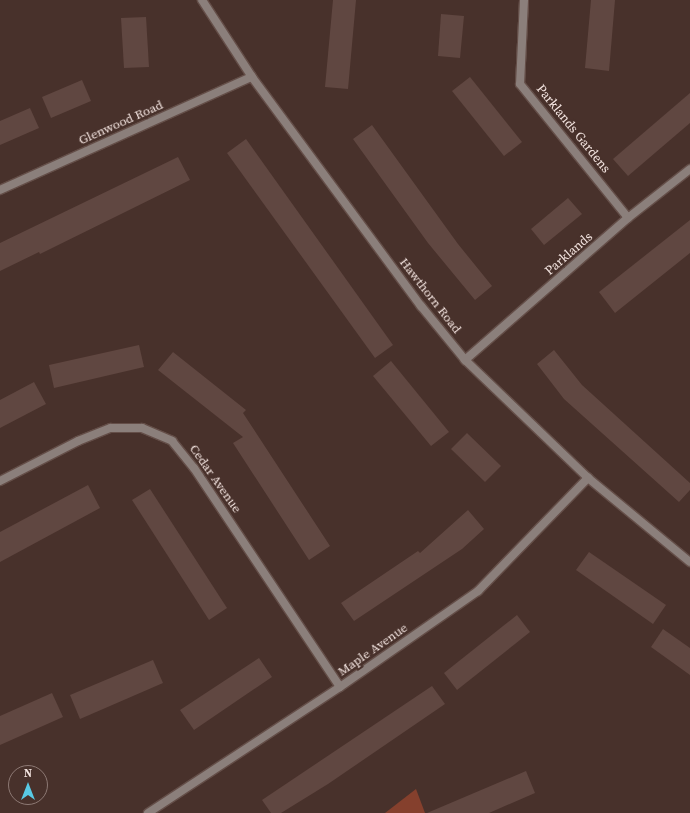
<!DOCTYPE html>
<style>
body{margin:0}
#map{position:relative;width:690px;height:813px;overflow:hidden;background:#48312b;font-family:"Source Serif 4",serif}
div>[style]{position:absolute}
.green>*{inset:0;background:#85402d}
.building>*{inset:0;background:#604741}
.roads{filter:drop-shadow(1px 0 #644e48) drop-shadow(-1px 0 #644e48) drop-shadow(0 1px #644e48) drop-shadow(0 -1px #644e48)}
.street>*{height:8px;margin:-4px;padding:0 4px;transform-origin:4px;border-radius:4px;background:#8b7f7b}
span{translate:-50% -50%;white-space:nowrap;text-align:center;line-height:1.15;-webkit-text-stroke:4px #48312b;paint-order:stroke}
.street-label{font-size:13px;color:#f4e5e1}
.north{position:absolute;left:8px;top:765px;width:40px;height:40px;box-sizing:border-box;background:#48312b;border:1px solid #8d7974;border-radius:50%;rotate:0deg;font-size:11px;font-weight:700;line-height:16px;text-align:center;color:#f4e5e1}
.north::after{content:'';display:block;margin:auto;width:14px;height:18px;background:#58c9e4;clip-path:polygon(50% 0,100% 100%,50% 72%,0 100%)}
</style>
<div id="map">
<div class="green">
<i style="clip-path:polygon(416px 789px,425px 813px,385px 813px)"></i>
</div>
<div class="building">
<i style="clip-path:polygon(333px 0,356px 0,348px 89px,325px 87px)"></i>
<i style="clip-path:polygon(591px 0,615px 0,609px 71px,585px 68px)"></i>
<i style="clip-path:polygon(441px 14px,464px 16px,460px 58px,438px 56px)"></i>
<i style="clip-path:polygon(146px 17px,149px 67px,124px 68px,121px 18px)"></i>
<i style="clip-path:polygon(470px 77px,522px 142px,504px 156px,452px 91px)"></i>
<i style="clip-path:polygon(82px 80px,91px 101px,51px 118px,42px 97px)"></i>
<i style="clip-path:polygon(690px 93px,690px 123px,628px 176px,613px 159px)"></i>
<i style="clip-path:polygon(30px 108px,39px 128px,0 145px,0 121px)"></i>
<i style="clip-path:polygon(372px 125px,458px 244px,492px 286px,475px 300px,428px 243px,353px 139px)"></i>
<i style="clip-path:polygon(246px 139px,393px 345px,375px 358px,227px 153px)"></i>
<i style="clip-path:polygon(178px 157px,190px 180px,40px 254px,39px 252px,0 271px,0 243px)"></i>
<i style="clip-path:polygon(568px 198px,582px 214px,544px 245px,531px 229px)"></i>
<i style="clip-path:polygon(690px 220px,690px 253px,615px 313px,599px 292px)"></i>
<i style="clip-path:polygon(139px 345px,144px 367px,54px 388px,49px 365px)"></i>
<i style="clip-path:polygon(554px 350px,582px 385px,690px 483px,690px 490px,679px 502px,564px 399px,537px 364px)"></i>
<i style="clip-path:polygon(173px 352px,246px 410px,243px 413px,330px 546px,309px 560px,233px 443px,243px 437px,158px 370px)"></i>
<i style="clip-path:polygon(391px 361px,449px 432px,431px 446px,373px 376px)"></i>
<i style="clip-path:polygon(34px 382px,46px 404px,0 428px,0 400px)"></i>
<i style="clip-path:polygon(467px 433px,501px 466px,485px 482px,451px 449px)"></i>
<i style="clip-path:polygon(88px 485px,100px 508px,0 562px,0 532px)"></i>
<i style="clip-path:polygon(150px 489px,227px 608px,209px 620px,132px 500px)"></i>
<i style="clip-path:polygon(468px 510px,484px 529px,462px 549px,354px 621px,341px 603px,418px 551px,420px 553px)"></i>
<i style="clip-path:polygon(589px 552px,666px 605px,653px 624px,576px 570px)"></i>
<i style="clip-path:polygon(517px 615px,530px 632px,457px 690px,444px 673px)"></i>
<i style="clip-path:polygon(663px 629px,690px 648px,690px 675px,651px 647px)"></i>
<i style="clip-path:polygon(259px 658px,272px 677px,194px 730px,180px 710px)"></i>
<i style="clip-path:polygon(153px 660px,163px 683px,80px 719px,70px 695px)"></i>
<i style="clip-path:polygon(432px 686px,445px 704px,328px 784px,281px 813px,271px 813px,262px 800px)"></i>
<i style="clip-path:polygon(52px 693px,63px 717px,0 745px,0 716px)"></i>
<i style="clip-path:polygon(526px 771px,535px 793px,489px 813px,427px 813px)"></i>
</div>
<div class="roads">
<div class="street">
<i style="left:202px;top:0;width:92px;rotate:57deg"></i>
<i style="left:252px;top:77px;width:285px;rotate:53.6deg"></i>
<i style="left:421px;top:306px;width:70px;rotate:50.8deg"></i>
<i style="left:465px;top:360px;width:170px;rotate:43.8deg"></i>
<i style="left:588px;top:478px;width:132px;rotate:39.5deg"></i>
<i style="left:524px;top:0;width:84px;rotate:92.7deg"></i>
<i style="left:520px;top:84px;width:172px;rotate:51.1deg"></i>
<i style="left:0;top:190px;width:276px;rotate:-24.2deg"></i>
<i style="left:465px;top:360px;width:216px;rotate:-41.1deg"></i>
<i style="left:628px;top:218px;width:79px;rotate:-38.3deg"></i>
<i style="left:0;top:481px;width:88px;rotate:-27.1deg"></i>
<i style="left:78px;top:441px;width:35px;rotate:-22deg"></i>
<i style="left:111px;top:428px;width:31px"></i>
<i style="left:142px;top:428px;width:33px;rotate:23deg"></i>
<i style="left:172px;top:441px;width:35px;rotate:51deg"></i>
<i style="left:194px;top:468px;width:263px;rotate:56.3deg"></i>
<i style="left:148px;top:813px;width:230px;rotate:-33.3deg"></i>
<i style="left:340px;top:687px;width:168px;rotate:-34.8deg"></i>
<i style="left:478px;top:591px;width:158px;rotate:-45.8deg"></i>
</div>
</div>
<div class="street-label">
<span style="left:121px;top:123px;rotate:-24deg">Glenwood Road</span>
<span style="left:573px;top:129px;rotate:51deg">Parklands Gardens</span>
<span style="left:569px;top:254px;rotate:-41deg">Parklands</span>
<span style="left:430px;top:296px;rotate:52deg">Hawthorn Road</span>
<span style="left:215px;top:479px;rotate:55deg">Cedar Avenue</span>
<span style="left:373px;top:650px;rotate:-35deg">Maple Avenue</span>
</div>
<div class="north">N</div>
</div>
